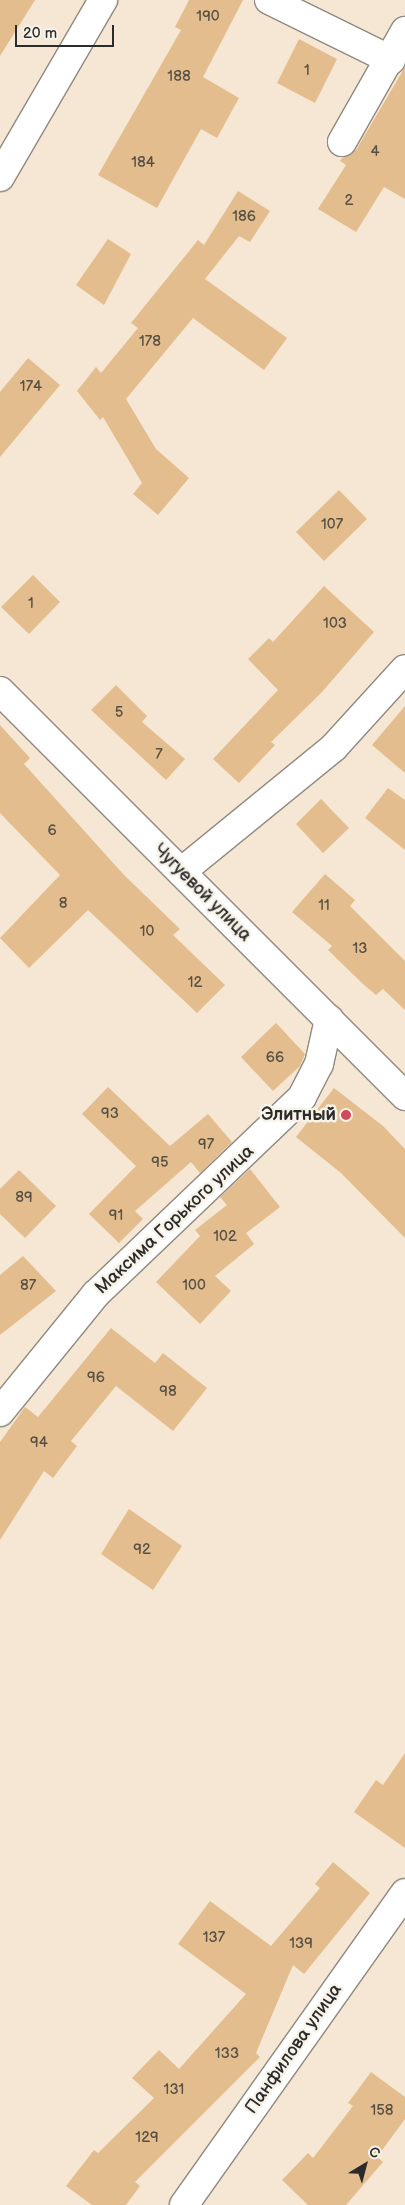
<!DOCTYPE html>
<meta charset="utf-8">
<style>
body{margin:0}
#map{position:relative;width:405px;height:2205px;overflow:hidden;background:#f5e7d3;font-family:"Balsamiq Sans",sans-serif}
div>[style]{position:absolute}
.building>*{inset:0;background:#e3bd8d}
.roads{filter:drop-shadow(1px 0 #90897f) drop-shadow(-1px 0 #90897f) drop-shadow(0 1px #90897f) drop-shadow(0 -1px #90897f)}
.minor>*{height:28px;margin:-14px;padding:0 14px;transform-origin:14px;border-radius:14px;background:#fff}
.major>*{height:28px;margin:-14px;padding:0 14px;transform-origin:14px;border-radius:14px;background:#fff}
.dots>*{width:14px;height:14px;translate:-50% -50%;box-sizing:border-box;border:2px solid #f7f3e8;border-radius:50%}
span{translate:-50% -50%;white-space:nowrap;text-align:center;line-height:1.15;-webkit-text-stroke:5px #f7f3e8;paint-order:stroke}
.number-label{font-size:15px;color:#595044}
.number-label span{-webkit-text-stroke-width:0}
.street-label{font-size:18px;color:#2b2b2b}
.poi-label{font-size:18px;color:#2b2b2b;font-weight:700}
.right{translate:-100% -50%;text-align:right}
.north{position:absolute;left:340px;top:2140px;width:50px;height:50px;-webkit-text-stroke:4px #f7f3e8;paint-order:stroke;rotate:37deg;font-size:14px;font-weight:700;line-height:20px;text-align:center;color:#2b2b2b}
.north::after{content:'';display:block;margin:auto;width:18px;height:22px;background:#2b2b2b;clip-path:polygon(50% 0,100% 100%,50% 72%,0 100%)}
.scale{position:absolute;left:15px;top:25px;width:99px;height:22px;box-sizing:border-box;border:2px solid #2b2b2b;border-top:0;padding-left:6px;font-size:15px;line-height:18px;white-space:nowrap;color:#2b2b2b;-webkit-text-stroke:4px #f7f3e8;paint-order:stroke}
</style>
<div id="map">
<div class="building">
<i style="clip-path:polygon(0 0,35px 0,0 56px)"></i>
<i style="clip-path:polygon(189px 0,243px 0,203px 77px,239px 98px,217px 138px,201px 129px,157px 208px,98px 175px,181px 30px,175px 27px)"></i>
<i style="clip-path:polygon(299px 39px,337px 59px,315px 103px,277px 83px)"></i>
<i style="clip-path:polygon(405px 67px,405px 199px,384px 187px,356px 232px,318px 209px,346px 165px,340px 161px,342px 158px,356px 150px)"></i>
<i style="clip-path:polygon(238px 191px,270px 211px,250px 242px,239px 236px,205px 279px,287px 338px,264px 370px,193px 318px,126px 399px,156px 449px,189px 478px,158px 515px,133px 494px,142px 483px,103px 417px,100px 420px,77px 391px,96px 367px,101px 373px,138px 328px,131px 323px,198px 240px,204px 245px)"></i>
<i style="clip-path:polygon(108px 239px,131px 254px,104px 305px,76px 285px)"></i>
<i style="clip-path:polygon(28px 358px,60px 385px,0 457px,0 392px)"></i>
<i style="clip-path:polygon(339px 490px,367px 519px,324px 561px,296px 532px)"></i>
<i style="clip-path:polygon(33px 575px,60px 602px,29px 634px,1px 607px)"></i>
<i style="clip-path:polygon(324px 586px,374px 632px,322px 692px,271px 742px,275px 745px,239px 783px,213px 759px,278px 690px,248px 659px,269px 638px,273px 642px)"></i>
<i style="clip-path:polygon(116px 685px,147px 716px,142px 722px,185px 759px,166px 780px,91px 710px)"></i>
<i style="clip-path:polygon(405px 706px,405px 773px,372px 745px)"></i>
<i style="clip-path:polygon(0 725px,30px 758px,24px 764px,124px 875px,180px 929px,173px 935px,225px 985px,197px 1013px,88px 910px,29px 968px,0 938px,60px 875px,0 813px)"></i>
<i style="clip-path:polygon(388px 788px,405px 800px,405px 850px,365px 818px)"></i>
<i style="clip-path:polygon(321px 799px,349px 828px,323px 853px,296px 824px)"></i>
<i style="clip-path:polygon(325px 874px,355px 900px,350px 906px,405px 961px,405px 1010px,383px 989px,376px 995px,363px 984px,328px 950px,332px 946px,292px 912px)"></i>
<i style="clip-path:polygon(276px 1023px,305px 1054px,300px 1066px,273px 1091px,241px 1057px)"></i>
<i style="clip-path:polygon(108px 1087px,170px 1146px,208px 1114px,232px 1142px,200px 1173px,191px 1162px,135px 1211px,143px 1219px,119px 1243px,89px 1214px,136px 1166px,82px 1114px)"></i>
<i style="clip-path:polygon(334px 1088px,383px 1126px,405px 1149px,405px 1238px,341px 1173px,296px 1137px)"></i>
<i style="clip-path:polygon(250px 1169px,280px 1207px,246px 1233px,254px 1244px,215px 1276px,231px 1291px,200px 1324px,156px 1282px,200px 1236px,195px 1230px,227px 1205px,220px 1197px)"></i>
<i style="clip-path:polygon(19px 1170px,56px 1206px,25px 1238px,0 1214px,0 1189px)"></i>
<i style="clip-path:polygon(23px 1256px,56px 1291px,0 1335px,0 1275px)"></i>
<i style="clip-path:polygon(111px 1328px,155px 1363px,163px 1353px,207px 1388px,173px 1431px,116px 1386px,71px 1441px,77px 1446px,53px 1478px,44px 1471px,0 1540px,0 1442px,25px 1407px,38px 1417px)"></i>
<i style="clip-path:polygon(129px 1509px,182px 1546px,153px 1590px,101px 1554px)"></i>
<i style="clip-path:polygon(405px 1753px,405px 1848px,354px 1812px,376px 1780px,383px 1785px)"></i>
<i style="clip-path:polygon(333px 1862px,370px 1893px,304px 1974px,293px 1965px,256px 2053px,260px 2057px,135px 2182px,140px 2186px,126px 2205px,92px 2205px,66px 2186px,94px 2150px,98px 2153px,154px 2098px,132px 2078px,159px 2050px,179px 2069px,246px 1994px,178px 1944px,210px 1901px,271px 1946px,320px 1888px,315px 1884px)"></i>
<i style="clip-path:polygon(371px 2072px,405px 2097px,405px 2119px,377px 2157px,383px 2162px,346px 2205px,308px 2205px,282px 2180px,308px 2153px,313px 2158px,353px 2106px,348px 2103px)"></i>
</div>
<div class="roads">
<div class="minor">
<i style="left:269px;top:0;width:136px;rotate:26.2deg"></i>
<i style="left:342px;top:142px;width:128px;rotate:-60.4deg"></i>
<i style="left:0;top:691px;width:573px;rotate:45deg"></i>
<i style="left:181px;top:872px;width:198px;rotate:-39.2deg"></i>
<i style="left:334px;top:747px;width:105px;rotate:-47.7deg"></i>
<i style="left:0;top:1412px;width:152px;rotate:-50.9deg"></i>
<i style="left:96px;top:1294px;width:285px;rotate:-43.7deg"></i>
<i style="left:302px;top:1097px;width:37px;rotate:-63deg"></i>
<i style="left:319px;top:1064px;width:46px;rotate:-77.5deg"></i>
<i style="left:184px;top:2205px;width:382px;rotate:-54.7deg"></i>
</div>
<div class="major">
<i style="left:0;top:177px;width:205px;rotate:-59.8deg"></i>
</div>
</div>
<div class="dots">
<i style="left:346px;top:1115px;background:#d1495b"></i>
</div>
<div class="number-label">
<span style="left:208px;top:17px">190</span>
<span style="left:307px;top:71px">1</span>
<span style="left:179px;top:77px">188</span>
<span style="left:375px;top:152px">4</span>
<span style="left:143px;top:163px">184</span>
<span style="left:349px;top:201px">2</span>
<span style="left:244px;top:217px">186</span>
<span style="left:150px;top:342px">178</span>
<span style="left:31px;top:387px">174</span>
<span style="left:332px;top:525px">107</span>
<span style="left:31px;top:604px">1</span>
<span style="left:335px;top:624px">103</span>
<span style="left:119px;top:713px">5</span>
<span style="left:159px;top:755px">7</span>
<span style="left:52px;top:831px">6</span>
<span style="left:63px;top:904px">8</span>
<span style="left:324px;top:906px">11</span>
<span style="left:147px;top:932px">10</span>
<span style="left:360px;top:949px">13</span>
<span style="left:195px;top:983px">12</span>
<span style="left:275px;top:1058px">66</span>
<span style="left:110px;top:1114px">93</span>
<span style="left:206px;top:1145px">97</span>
<span style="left:160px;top:1163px">95</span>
<span style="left:24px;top:1198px">89</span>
<span style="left:116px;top:1216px">91</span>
<span style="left:225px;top:1237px">102</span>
<span style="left:28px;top:1286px">87</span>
<span style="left:194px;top:1286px">100</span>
<span style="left:96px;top:1378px">96</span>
<span style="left:168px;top:1392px">98</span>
<span style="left:39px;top:1443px">94</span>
<span style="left:142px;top:1550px">92</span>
<span style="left:214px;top:1938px">137</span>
<span style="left:301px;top:1944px">139</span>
<span style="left:227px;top:2054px">133</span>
<span style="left:174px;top:2090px">131</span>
<span style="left:382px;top:2111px">158</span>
<span style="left:147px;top:2138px">129</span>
</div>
<div class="street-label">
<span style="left:202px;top:893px;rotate:45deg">Чугуевой улица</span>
<span style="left:175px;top:1220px;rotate:-43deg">Максима Горького улица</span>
<span style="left:294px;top:2049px;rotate:-55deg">Панфилова улица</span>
</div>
<div class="poi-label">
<span class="right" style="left:336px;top:1115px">Элитный</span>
</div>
<div class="north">С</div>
<div class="scale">20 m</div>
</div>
